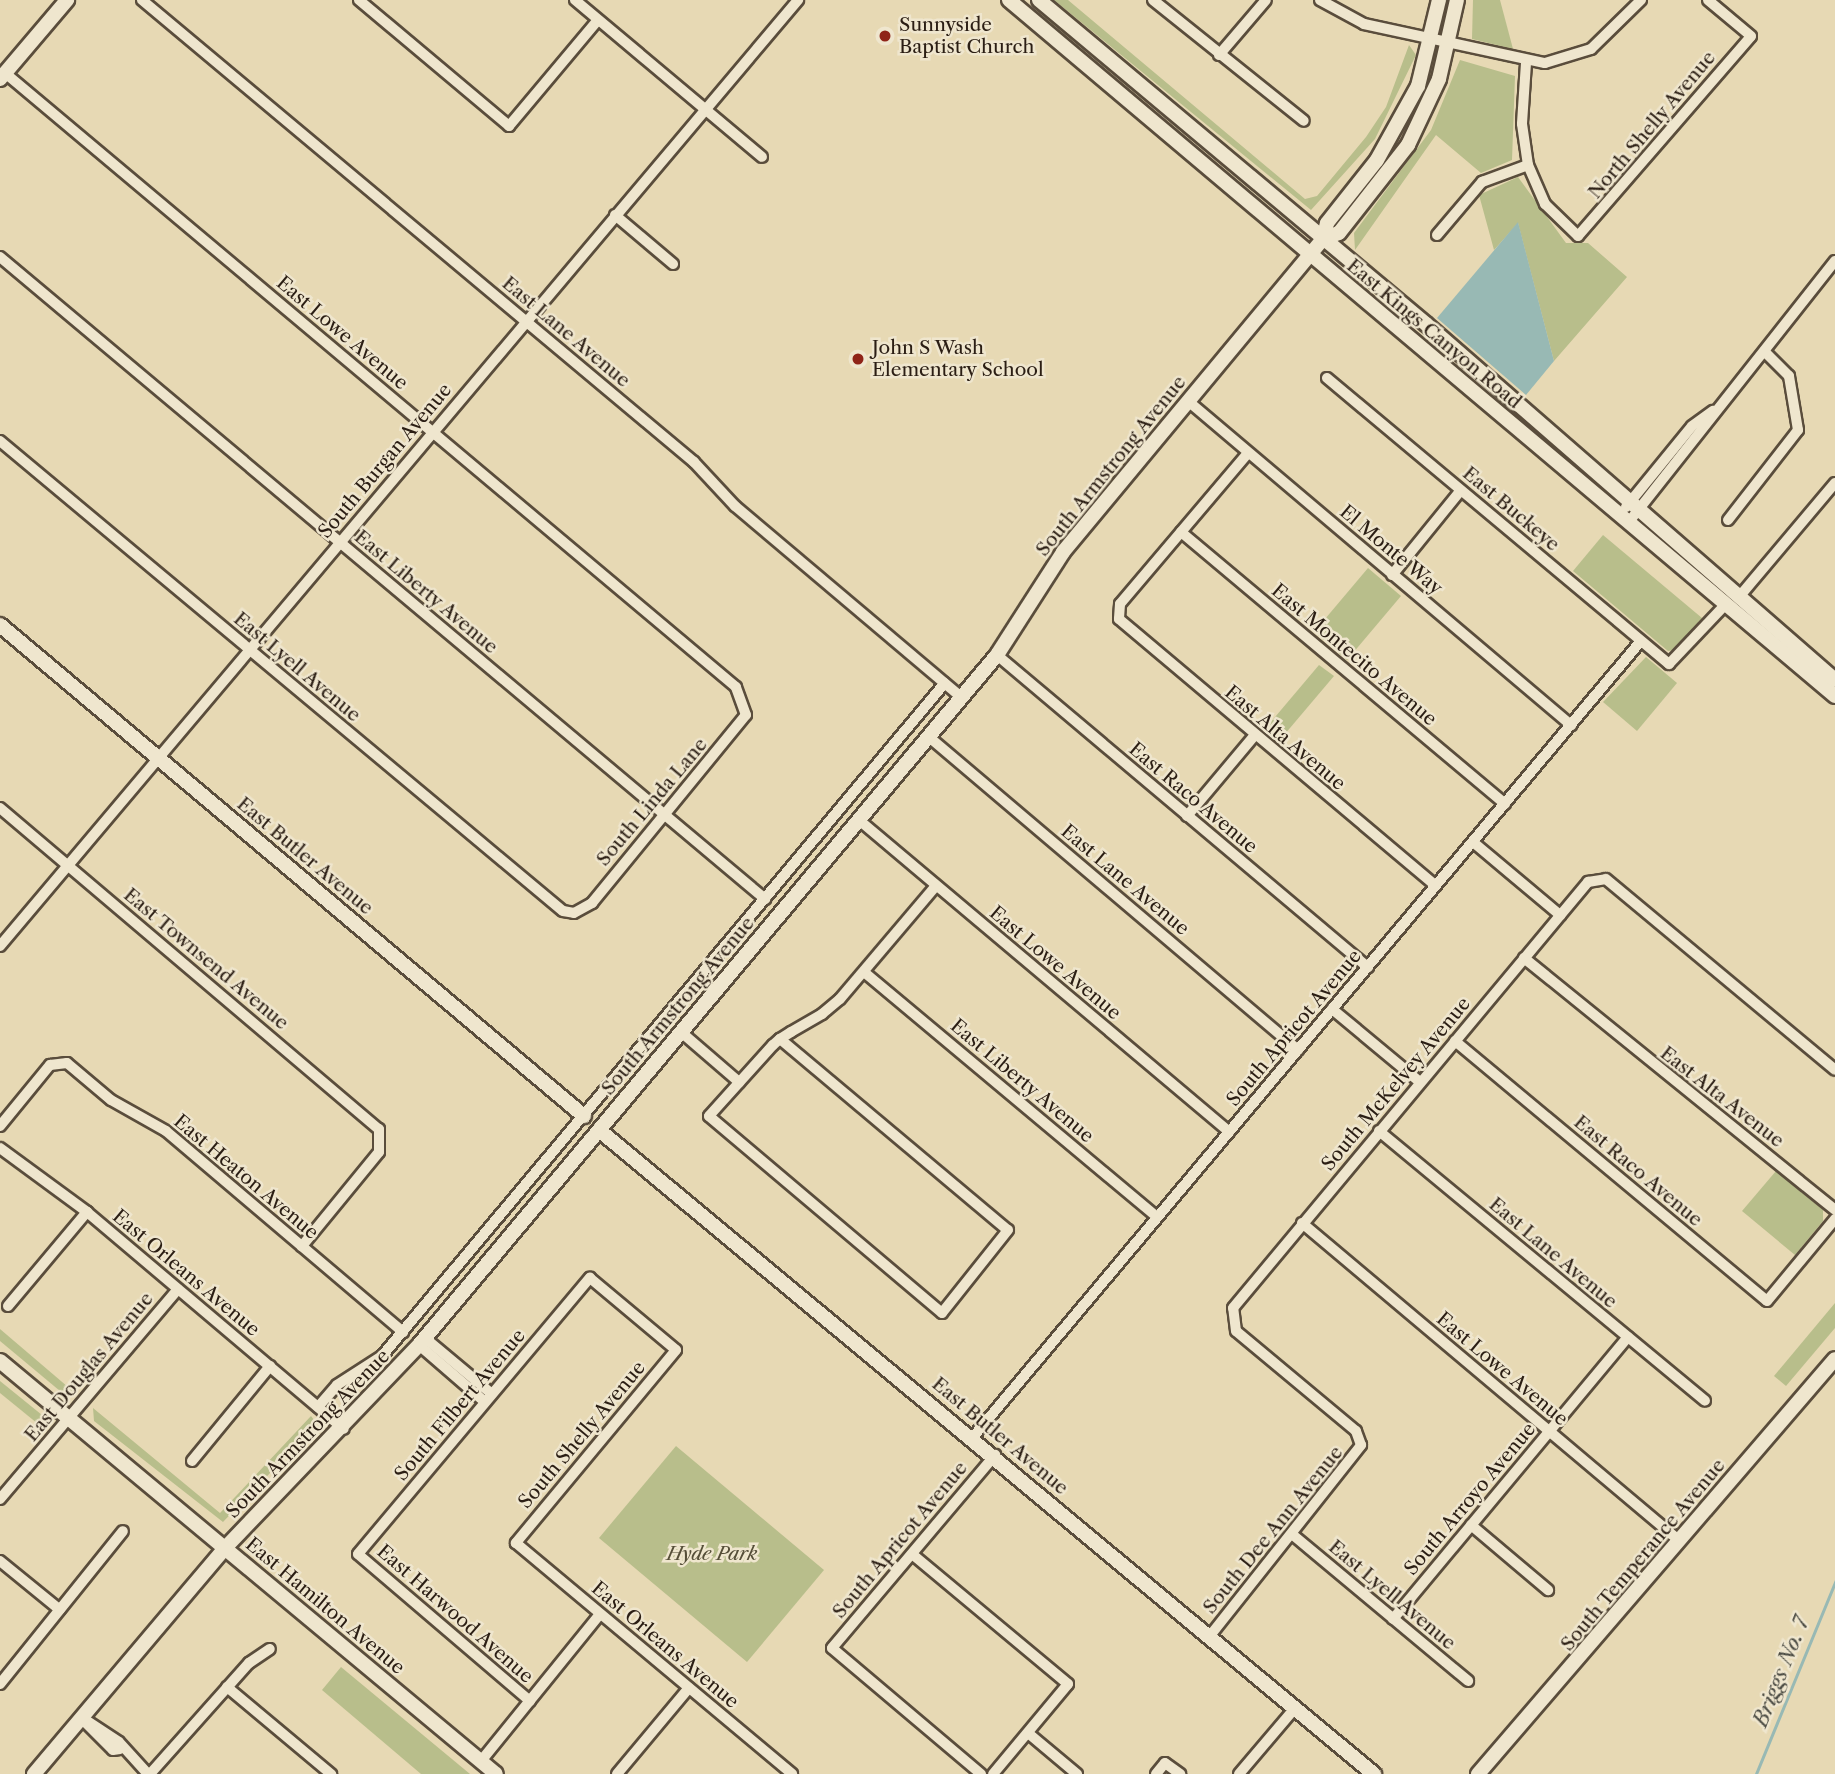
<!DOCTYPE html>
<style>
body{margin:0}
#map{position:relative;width:1835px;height:1774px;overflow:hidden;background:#e7d9b4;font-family:"Libre Caslon Text",serif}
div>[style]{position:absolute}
.green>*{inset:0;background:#b8be8b}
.water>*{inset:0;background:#98b9b4}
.stream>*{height:2.5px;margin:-1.25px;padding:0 1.25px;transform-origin:1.25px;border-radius:1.25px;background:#98b9b4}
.roads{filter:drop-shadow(2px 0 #5a4d3c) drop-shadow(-2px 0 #5a4d3c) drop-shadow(0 2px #5a4d3c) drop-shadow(0 -2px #5a4d3c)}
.street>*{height:10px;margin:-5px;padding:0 5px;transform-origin:5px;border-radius:5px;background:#efe6ce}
.secondary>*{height:14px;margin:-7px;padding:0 7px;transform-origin:7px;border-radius:7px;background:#efe6ce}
.dots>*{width:19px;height:19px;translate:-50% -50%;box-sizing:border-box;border:4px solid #efe6ce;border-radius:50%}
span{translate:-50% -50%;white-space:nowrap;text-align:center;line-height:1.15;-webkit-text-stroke:5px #efe6ce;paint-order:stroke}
.poi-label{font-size:19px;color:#2b1e14}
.left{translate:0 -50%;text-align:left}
.street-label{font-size:19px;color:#2b1e14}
.park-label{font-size:19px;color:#554e38;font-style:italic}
.water-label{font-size:21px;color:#4c4c44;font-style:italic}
</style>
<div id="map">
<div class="green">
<i style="clip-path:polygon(1054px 0,1068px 0,1305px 199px,1317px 196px,1366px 137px,1386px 107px,1409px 45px,1416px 55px,1375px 139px,1311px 210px)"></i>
<i style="clip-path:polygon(1473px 0,1500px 0,1513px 49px,1472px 39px)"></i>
<i style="clip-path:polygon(1460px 60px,1515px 76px,1512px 160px,1481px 173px,1436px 135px,1355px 250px,1354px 233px,1431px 130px)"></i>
<i style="clip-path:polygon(1518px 177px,1566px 243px,1588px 243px,1627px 277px,1554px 361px,1518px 223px,1494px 250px,1479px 195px)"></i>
<i style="clip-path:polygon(1603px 535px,1702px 618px,1675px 650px,1668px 651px,1573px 571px)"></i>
<i style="clip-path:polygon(1368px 568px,1401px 596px,1347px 660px,1314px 632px)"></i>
<i style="clip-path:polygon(1646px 657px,1677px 683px,1637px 731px,1603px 702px)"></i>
<i style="clip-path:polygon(1319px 665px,1334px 676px,1279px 741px,1265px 729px)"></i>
<i style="clip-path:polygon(1776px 1171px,1823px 1210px,1823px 1221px,1795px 1255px,1742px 1211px)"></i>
<i style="clip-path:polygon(1835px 1303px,1835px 1328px,1786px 1386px,1774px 1376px)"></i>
<i style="clip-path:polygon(0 1329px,75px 1393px,66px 1396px,0 1341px)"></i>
<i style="clip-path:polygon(0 1381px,42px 1415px,43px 1428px,0 1393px)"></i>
<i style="clip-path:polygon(93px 1408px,220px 1513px,311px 1416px,317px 1424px,223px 1522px,94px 1421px)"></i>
<i style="clip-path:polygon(676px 1446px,824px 1570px,747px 1662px,599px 1538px)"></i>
<i style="clip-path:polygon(341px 1667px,470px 1774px,421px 1774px,322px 1690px)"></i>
</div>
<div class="water">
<i style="clip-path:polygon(1518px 222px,1554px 361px,1526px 395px,1437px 318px)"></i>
</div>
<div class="stream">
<i style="left:1756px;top:1774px;width:208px;rotate:-67.6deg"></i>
</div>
<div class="roads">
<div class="street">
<i style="left:142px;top:0;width:720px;rotate:39.93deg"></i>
<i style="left:694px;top:462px;width:60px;rotate:47deg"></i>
<i style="left:735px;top:506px;width:297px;rotate:40.2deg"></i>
<i style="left:359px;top:0;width:196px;rotate:40deg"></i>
<i style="left:509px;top:126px;width:138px;rotate:-50deg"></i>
<i style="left:575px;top:0;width:244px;rotate:40deg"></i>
<i style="left:1153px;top:0;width:193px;rotate:38.7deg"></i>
<i style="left:1320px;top:0;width:50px;rotate:28.6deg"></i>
<i style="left:1364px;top:24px;width:185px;rotate:12.2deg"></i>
<i style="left:1545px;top:63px;width:48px;rotate:-16.9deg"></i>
<i style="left:1591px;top:49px;width:70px;rotate:-44.4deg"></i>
<i style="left:1219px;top:55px;width:72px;rotate:-49.5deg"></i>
<i style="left:1526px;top:63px;width:61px;rotate:93.8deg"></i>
<i style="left:1522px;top:124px;width:41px;rotate:81.7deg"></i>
<i style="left:1528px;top:165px;width:43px;rotate:66.4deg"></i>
<i style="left:1545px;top:204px;width:46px;rotate:44.1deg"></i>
<i style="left:1578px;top:236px;width:264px;rotate:-49.1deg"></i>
<i style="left:1751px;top:36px;width:56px;rotate:-140.1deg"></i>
<i style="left:615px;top:215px;width:76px;rotate:40.2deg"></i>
<i style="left:1437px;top:235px;width:70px;rotate:-49.7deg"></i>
<i style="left:1482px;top:182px;width:49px;rotate:-20.3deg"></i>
<i style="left:0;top:257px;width:999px;rotate:40deg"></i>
<i style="left:1327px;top:378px;width:446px;rotate:39.9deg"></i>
<i style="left:1669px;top:664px;width:83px;rotate:-46.5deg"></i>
<i style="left:1188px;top:401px;width:502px;rotate:40.23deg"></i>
<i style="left:0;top:441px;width:733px;rotate:39.86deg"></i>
<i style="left:563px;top:911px;width:11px;rotate:10deg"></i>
<i style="left:574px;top:913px;width:21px;rotate:-29deg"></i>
<i style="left:592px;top:903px;width:243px;rotate:-50.7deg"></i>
<i style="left:746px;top:715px;width:30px;rotate:-110deg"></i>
<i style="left:736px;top:687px;width:955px;rotate:-139.97deg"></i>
<i style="left:1248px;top:453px;width:198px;rotate:130.3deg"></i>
<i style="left:1120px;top:604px;width:15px;rotate:94deg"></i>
<i style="left:1119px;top:619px;width:414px;rotate:40.1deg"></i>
<i style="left:1626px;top:507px;width:104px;rotate:-50.8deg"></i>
<i style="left:1692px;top:426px;width:26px;rotate:-36deg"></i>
<i style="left:1728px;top:520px;width:114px;rotate:-52.1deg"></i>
<i style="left:1798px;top:430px;width:55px;rotate:-99.5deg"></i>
<i style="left:1789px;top:376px;width:35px;rotate:-135deg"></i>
<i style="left:1628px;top:523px;width:334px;rotate:-51.7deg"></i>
<i style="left:1181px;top:532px;width:423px;rotate:40deg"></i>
<i style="left:1392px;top:575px;width:109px;rotate:-50.9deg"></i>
<i style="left:1739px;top:597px;width:149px;rotate:-49.9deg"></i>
<i style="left:997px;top:655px;width:485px;rotate:40.1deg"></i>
<i style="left:929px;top:737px;width:484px;rotate:40.3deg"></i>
<i style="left:0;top:808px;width:497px;rotate:40.3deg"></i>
<i style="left:379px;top:1129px;width:23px;rotate:90deg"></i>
<i style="left:379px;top:1152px;width:122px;rotate:129.3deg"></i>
<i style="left:1187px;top:816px;width:106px;rotate:-50deg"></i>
<i style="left:859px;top:820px;width:484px;rotate:40.1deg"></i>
<i style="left:1473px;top:842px;width:114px;rotate:40deg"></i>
<i style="left:0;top:946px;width:1238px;rotate:-49.85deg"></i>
<i style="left:1524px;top:958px;width:400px;rotate:39deg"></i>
<i style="left:864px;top:972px;width:382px;rotate:39.9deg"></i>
<i style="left:1332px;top:1009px;width:114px;rotate:39.7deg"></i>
<i style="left:681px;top:1032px;width:77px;rotate:40.8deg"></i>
<i style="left:780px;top:1039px;width:297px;rotate:40deg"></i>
<i style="left:1008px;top:1230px;width:106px;rotate:128.5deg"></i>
<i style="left:942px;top:1313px;width:305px;rotate:-139.8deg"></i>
<i style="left:709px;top:1116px;width:96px;rotate:-48deg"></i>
<i style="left:773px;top:1045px;width:9px;rotate:-41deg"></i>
<i style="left:780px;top:1039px;width:13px;rotate:-32deg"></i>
<i style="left:791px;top:1032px;width:36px;rotate:-30deg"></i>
<i style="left:822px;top:1014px;width:23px;rotate:-40deg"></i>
<i style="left:840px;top:999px;width:148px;rotate:-49.7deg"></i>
<i style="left:1455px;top:1041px;width:406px;rotate:39.8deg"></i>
<i style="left:1767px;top:1301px;width:107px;rotate:-50.3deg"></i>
<i style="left:0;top:1126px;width:79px;rotate:-50.7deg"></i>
<i style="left:50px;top:1065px;width:17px;rotate:-7deg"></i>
<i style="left:67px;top:1063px;width:57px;rotate:40.1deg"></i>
<i style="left:111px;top:1100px;width:63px;rotate:29.4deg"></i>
<i style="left:166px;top:1131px;width:311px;rotate:40.3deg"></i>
<i style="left:1379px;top:1131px;width:423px;rotate:39.6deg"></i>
<i style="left:0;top:1148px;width:108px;rotate:36.3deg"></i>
<i style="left:87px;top:1212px;width:336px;rotate:40.2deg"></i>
<i style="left:1302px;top:1223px;width:494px;rotate:40.1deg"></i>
<i style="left:8px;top:1306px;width:123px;rotate:-50deg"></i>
<i style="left:425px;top:1338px;width:87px;rotate:39.9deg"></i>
<i style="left:419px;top:1345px;width:87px;rotate:40.8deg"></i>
<i style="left:318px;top:1407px;width:29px;rotate:-49deg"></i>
<i style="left:337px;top:1385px;width:54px;rotate:-32.8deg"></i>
<i style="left:382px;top:1356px;width:877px;rotate:-50.09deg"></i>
<i style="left:973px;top:1437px;width:1039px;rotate:-50deg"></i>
<i style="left:192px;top:1461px;width:123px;rotate:-50.6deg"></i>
<i style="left:0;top:1499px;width:275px;rotate:-49.7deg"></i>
<i style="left:1471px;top:1525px;width:101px;rotate:40.2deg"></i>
<i style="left:1293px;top:1535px;width:228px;rotate:39.8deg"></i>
<i style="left:912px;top:1554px;width:203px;rotate:39.8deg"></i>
<i style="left:1068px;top:1684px;width:117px;rotate:129.8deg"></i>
<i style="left:0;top:1561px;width:77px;rotate:39.2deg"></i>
<i style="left:1393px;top:1619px;width:367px;rotate:-50.2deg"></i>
<i style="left:1209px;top:1637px;width:245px;rotate:-51.6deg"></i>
<i style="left:1361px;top:1445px;width:15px;rotate:-110deg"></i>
<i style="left:1356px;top:1431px;width:156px;rotate:-140.2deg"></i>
<i style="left:1236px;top:1331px;width:23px;rotate:-97deg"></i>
<i style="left:1233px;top:1308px;width:555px;rotate:-50.19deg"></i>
<i style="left:1588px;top:882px;width:18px;rotate:-9deg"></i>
<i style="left:1606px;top:879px;width:298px;rotate:39.8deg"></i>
<i style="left:0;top:1684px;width:196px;rotate:-51.2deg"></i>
<i style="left:227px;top:1687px;width:136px;rotate:39.9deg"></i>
<i style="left:530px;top:1701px;width:226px;rotate:-139.5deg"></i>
<i style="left:358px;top:1554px;width:361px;rotate:-50deg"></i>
<i style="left:590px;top:1278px;width:112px;rotate:39.9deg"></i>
<i style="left:676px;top:1350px;width:251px;rotate:129.7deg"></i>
<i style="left:516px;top:1543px;width:360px;rotate:39.9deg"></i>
<i style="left:81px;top:1717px;width:45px;rotate:33.3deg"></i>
<i style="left:119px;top:1742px;width:43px;rotate:47.8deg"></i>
<i style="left:83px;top:1720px;width:42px;rotate:45deg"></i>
<i style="left:113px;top:1750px;width:7px;rotate:-8deg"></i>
<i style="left:1028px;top:1733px;width:64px;rotate:39.9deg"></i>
<i style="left:481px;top:1761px;width:189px;rotate:-51deg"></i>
<i style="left:150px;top:1774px;width:149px;rotate:-48.3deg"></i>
<i style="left:249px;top:1663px;width:25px;rotate:-34deg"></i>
<i style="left:617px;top:1774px;width:112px;rotate:-50.1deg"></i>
<i style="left:981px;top:1774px;width:195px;rotate:-139.8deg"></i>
<i style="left:832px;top:1648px;width:253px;rotate:-49.8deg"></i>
<i style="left:1156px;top:1774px;width:14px;rotate:-51deg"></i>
<i style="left:1165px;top:1763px;width:19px;rotate:36deg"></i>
<i style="left:1239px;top:1774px;width:87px;rotate:-49.7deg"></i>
</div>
<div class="secondary">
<i style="left:1009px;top:0;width:1080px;rotate:40.12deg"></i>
<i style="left:1039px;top:0;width:505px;rotate:39.94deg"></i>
<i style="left:1426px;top:324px;width:542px;rotate:41.04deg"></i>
<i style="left:0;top:79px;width:104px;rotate:-49.7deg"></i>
<i style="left:1323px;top:239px;width:17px;rotate:-21deg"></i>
<i style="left:1339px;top:233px;width:112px;rotate:-51.9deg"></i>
<i style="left:1408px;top:145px;width:73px;rotate:-64.8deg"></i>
<i style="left:1439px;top:79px;width:81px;rotate:-77.2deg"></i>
<i style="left:0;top:625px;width:763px;rotate:40.06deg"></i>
<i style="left:599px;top:1130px;width:1008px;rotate:39.73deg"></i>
<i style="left:0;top:1361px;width:645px;rotate:39.78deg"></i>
<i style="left:34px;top:1774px;width:296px;rotate:-49.8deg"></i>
<i style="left:225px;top:1548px;width:281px;rotate:-46.3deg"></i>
<i style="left:419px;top:1345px;width:900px;rotate:-50.05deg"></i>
<i style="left:997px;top:655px;width:122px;rotate:-57.3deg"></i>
<i style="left:1063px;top:552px;width:407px;rotate:-50.3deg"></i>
<i style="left:1323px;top:239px;width:16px;rotate:-76deg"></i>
<i style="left:1327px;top:223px;width:80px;rotate:-51.6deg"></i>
<i style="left:1377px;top:160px;width:85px;rotate:-61deg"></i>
<i style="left:1418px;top:86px;width:89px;rotate:-76.3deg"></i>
<i style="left:1478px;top:1774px;width:547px;rotate:-49.3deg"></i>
</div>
</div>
<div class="dots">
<i style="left:885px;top:36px;background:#8f2418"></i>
<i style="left:858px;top:359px;background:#8f2418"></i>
</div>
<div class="poi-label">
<span class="left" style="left:899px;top:36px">Sunnyside<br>Baptist Church</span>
<span class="left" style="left:872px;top:359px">John S Wash<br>Elementary School</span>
</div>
<div class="street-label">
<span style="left:1652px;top:125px;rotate:-50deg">North Shelly Avenue</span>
<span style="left:566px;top:332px;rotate:40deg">East Lane Avenue</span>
<span style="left:342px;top:333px;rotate:40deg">East Lowe Avenue</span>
<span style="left:1434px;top:334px;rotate:40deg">East Kings Canyon Road</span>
<span style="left:385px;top:461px;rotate:-50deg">South Burgan Avenue</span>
<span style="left:1111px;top:466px;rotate:-51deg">South Armstrong Avenue</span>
<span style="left:1511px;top:509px;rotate:40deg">East Buckeye</span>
<span style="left:1391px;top:550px;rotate:40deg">El Monte Way</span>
<span style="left:426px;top:592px;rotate:40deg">East Liberty Avenue</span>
<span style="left:1354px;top:655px;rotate:40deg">East Montecito Avenue</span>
<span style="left:297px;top:667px;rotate:40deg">East Lyell Avenue</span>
<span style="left:1285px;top:738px;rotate:40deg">East Alta Avenue</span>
<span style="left:1193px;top:798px;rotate:40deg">East Raco Avenue</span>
<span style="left:652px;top:802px;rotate:-50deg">South Linda Lane</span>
<span style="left:305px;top:856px;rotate:40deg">East Butler Avenue</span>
<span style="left:1125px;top:880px;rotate:40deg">East Lane Avenue</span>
<span style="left:206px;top:959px;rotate:40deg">East Townsend Avenue</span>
<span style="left:1055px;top:963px;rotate:40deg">East Lowe Avenue</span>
<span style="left:678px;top:1006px;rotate:-50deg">South Armstrong Avenue</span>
<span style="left:1294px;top:1028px;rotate:-50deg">South Apricot Avenue</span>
<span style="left:1022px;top:1081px;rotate:40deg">East Liberty Avenue</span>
<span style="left:1396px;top:1084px;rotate:-50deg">South McKelvey Avenue</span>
<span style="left:1722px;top:1097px;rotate:38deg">East Alta Avenue</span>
<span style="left:1638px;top:1171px;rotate:40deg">East Raco Avenue</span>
<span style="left:246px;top:1177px;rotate:40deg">East Heaton Avenue</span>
<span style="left:1553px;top:1253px;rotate:40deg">East Lane Avenue</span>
<span style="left:186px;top:1273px;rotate:40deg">East Orleans Avenue</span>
<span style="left:89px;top:1367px;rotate:-50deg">East Douglas Avenue</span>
<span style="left:1502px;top:1369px;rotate:40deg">East Lowe Avenue</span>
<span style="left:460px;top:1405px;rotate:-50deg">South Filbert Avenue</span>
<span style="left:308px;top:1434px;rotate:-46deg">South Armstrong Avenue</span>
<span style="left:582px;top:1435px;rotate:-50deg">South Shelly Avenue</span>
<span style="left:1000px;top:1436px;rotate:40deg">East Butler Avenue</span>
<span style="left:1470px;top:1499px;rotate:-50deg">South Arroyo Avenue</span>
<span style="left:1273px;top:1530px;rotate:-51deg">South Dee Ann Avenue</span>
<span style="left:900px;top:1540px;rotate:-50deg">South Apricot Avenue</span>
<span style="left:1643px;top:1555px;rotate:-50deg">South Temperance Avenue</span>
<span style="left:1392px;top:1595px;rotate:40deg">East Lyell Avenue</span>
<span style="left:325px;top:1606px;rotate:40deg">East Hamilton Avenue</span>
<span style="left:455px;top:1614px;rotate:41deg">East Harwood Avenue</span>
<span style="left:665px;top:1645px;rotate:40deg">East Orleans Avenue</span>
</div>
<div class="park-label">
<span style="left:712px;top:1554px">Hyde Park</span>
</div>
<div class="water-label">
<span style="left:1781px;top:1672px;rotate:-68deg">Briggs No. 7</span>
</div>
</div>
